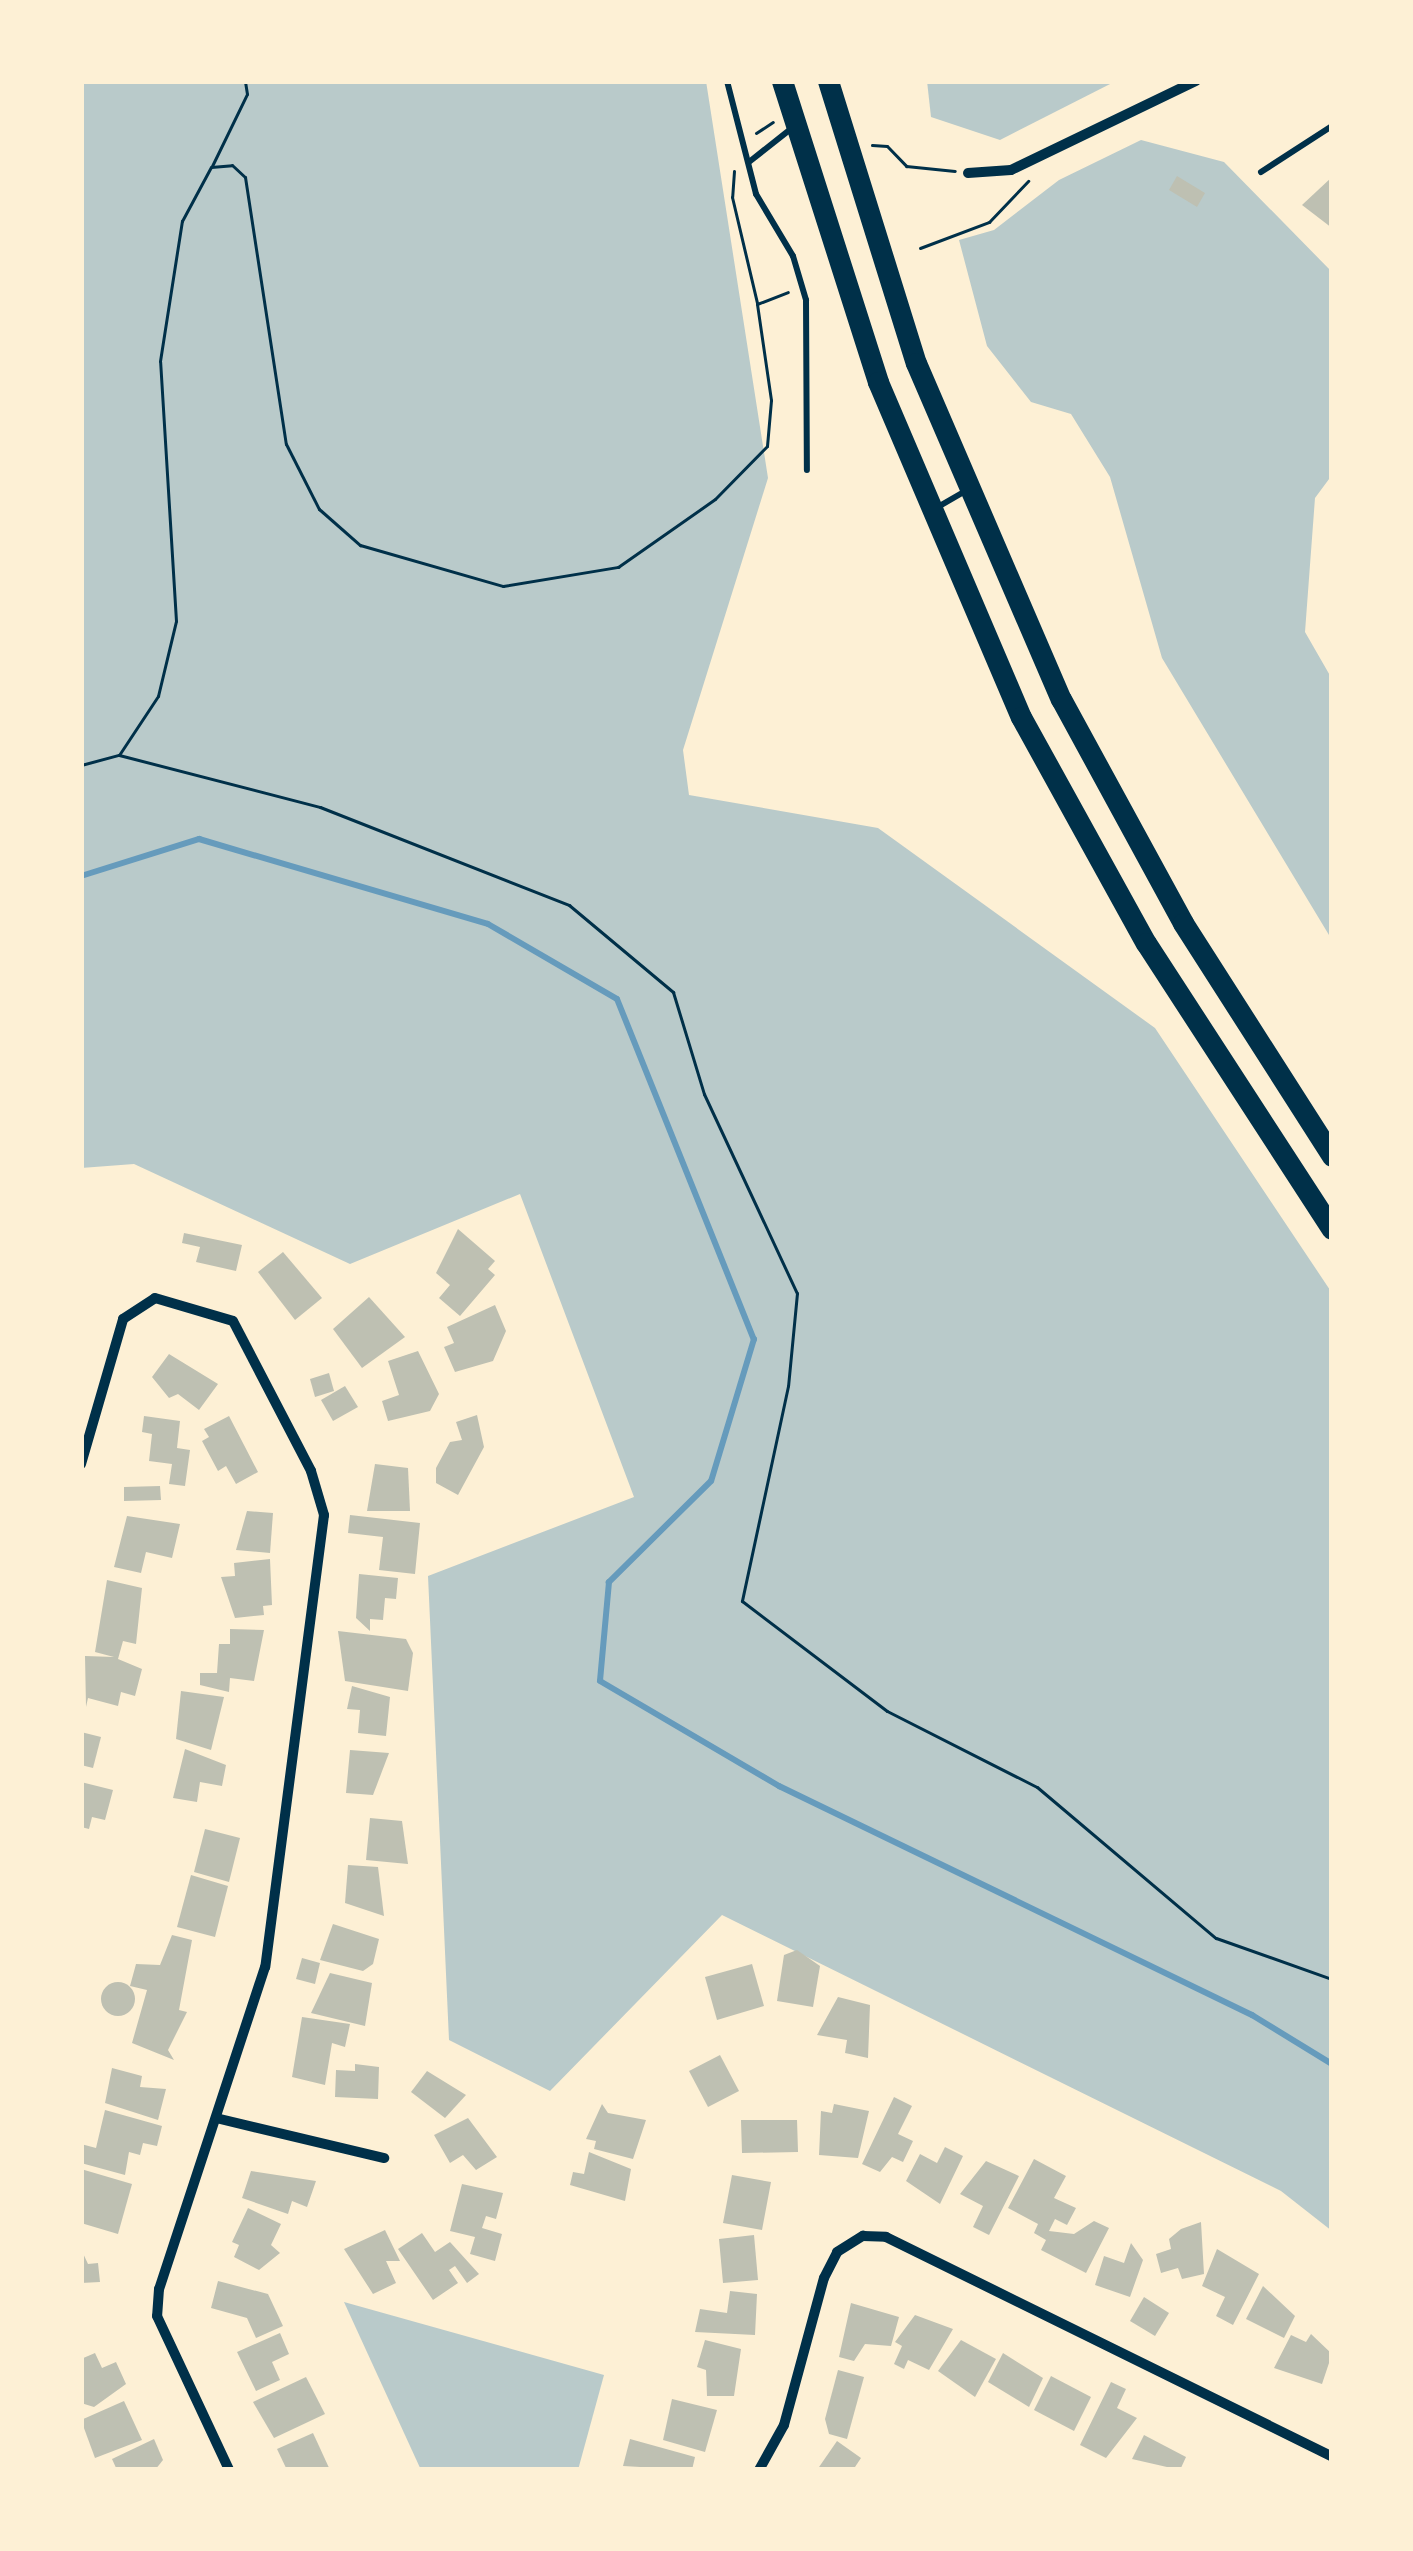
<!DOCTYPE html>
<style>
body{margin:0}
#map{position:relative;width:1413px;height:2551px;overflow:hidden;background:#fdf0d5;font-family:"Space Grotesk",sans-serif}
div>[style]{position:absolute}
.green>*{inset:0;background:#b9caca}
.stream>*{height:6px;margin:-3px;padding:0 3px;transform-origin:3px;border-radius:3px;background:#669bbc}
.building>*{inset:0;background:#bec0b2}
.round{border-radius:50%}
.path>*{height:3px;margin:-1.5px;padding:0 1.5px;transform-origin:1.5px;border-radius:1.5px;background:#003049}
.service>*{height:6px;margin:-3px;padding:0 3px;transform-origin:3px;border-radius:3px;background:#003049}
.minor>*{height:10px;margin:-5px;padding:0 5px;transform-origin:5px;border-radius:5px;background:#003049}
.motorway>*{height:21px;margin:-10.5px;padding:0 10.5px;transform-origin:10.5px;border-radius:10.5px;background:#003049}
span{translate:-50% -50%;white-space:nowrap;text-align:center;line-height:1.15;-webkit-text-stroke:9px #fdf0d5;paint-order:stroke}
.frame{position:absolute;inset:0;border:84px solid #fdf0d5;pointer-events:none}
</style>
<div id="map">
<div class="green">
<i style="clip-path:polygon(81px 81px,706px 81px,768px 478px,683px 750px,689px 795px,878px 828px,1155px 1028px,1332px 1293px,1332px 2231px,1281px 2191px,722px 1915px,550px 2091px,449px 2040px,428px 1576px,634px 1497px,520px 1194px,350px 1264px,134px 1164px,81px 1168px)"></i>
<i style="clip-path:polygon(927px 81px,1116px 81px,1000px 140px,931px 117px)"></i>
<i style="clip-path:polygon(1141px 140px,1224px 162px,1332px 272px,1332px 475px,1315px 498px,1305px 632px,1332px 679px,1332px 940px,1162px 658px,1110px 477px,1071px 414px,1031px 402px,987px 346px,959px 240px,994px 230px,1059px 180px)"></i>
<i style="clip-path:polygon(344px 2302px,604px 2375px,578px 2470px,421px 2470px)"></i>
</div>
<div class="stream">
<i style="left:81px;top:876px;width:124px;rotate:-17.4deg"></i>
<i style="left:199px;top:839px;width:301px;rotate:16.4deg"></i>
<i style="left:488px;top:924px;width:149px;rotate:30.2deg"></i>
<i style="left:617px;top:999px;width:367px;rotate:68.1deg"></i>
<i style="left:754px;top:1339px;width:148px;rotate:106.8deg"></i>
<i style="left:711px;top:1481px;width:144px;rotate:135.3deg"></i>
<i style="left:609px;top:1582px;width:99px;rotate:95.2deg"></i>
<i style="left:600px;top:1681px;width:208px;rotate:30.4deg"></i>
<i style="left:779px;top:1786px;width:526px;rotate:25.83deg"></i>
<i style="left:1252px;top:2015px;width:94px;rotate:31.5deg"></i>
</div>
<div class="building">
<i style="clip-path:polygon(1177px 176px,1205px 193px,1197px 207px,1169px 190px)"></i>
<i style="clip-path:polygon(1332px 177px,1332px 228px,1302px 205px)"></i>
<i style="clip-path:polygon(458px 1229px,495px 1261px,488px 1269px,495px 1275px,460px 1316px,439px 1298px,450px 1285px,436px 1273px)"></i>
<i style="clip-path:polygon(184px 1233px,242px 1245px,236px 1271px,196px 1262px,200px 1247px,182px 1243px)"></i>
<i style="clip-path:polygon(283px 1252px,322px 1298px,295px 1320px,258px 1272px)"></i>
<i style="clip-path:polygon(369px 1297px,405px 1337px,362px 1368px,333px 1329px)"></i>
<i style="clip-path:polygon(495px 1305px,506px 1331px,493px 1361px,455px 1372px,444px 1347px,454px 1343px,447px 1327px)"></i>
<i style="clip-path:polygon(418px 1351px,439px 1394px,430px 1411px,388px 1421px,382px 1401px,399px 1395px,388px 1361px)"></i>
<i style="clip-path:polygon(169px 1354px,218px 1384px,199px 1410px,178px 1394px,169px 1398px,152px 1377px)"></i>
<i style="clip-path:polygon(329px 1373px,334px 1391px,315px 1397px,310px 1379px)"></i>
<i style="clip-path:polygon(345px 1386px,358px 1407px,333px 1421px,321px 1400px)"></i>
<i style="clip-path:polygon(477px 1415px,484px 1447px,458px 1495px,436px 1483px,436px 1468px,450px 1442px,462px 1440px,456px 1422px)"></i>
<i style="clip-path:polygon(144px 1416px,180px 1421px,177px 1448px,190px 1450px,185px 1486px,169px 1484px,172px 1464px,149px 1461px,152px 1434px,142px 1432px)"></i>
<i style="clip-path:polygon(229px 1416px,258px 1472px,236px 1484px,226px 1466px,218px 1471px,202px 1441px,209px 1437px,204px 1429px)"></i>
<i style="clip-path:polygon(375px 1464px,408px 1468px,410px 1511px,367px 1511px)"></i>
<i style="clip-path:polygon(160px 1486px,161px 1500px,124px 1501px,124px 1487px)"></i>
<i style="clip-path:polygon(247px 1511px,273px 1513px,270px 1553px,236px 1550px)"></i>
<i style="clip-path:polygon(350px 1515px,420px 1523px,415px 1574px,379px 1570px,383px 1537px,348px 1533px)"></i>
<i style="clip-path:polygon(127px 1516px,180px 1524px,172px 1558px,146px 1552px,141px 1573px,114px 1567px)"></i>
<i style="clip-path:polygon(270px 1559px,272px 1605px,263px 1606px,264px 1615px,235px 1618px,221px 1577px,235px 1576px,234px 1563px)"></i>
<i style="clip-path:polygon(359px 1574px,398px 1578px,396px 1599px,385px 1598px,383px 1620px,370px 1619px,370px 1631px,356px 1618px)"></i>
<i style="clip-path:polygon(107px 1580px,142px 1588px,136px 1644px,123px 1641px,118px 1659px,142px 1669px,135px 1696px,121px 1692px,118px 1706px,88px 1698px,86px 1707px,85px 1656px,114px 1657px,95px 1652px)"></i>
<i style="clip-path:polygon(230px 1629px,264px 1630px,254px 1681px,230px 1678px,229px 1692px,200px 1685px,200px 1673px,217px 1673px,219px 1644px,230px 1644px)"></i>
<i style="clip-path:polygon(338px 1631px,406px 1639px,413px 1653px,408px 1691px,345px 1681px)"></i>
<i style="clip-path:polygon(352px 1686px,390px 1697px,386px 1736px,358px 1733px,360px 1710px,347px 1709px)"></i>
<i style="clip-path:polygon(181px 1691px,224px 1697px,211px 1750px,176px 1739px)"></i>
<i style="clip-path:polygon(81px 1732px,101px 1737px,93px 1768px,81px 1765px)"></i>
<i style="clip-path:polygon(185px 1749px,226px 1765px,222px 1786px,200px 1782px,197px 1802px,173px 1798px)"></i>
<i style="clip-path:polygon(350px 1750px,389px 1753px,373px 1795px,346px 1793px)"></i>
<i style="clip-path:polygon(81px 1782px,113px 1790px,105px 1820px,92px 1817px,89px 1829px,81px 1827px)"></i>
<i style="clip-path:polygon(370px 1818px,402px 1821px,408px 1864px,366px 1860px)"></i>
<i style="clip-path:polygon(205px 1829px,240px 1838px,229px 1882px,194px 1872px)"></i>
<i style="clip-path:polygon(348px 1865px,378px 1867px,384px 1916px,345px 1903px)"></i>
<i style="clip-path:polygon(191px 1875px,228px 1886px,215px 1937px,177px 1927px)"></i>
<i style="clip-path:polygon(333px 1924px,379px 1939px,373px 1964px,363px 1971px,320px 1960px)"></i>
<i style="clip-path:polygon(172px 1935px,192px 1940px,179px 2010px,187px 2012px,168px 2050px,174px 2060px,132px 2043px,147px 1990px,130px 1986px,136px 1964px,160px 1965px)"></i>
<i style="clip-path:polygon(797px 1950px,820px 1966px,813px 2007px,777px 2001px,784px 1955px)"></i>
<i style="clip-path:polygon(302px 1958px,320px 1963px,315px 1984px,296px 1979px)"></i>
<i style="clip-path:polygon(752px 1964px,764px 2006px,717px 2020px,705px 1977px)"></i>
<i style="clip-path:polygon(330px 1973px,372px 1983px,365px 2026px,311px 2013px)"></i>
<i class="round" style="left:101px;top:1982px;width:34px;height:34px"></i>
<i style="clip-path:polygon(838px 1997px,870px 2005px,868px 2058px,845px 2053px,847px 2040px,817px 2035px)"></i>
<i style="clip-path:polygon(302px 2017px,350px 2024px,345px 2047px,332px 2043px,325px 2085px,292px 2077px)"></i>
<i style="clip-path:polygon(720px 2055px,739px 2091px,708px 2107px,689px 2071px)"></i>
<i style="clip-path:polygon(355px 2064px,379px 2067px,378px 2099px,335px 2097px,336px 2070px,355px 2071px)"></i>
<i style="clip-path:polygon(112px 2068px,142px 2076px,140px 2087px,166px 2089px,158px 2120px,105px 2103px)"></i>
<i style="clip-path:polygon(427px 2071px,466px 2095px,445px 2118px,411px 2092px)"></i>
<i style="clip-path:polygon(894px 2097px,912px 2106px,898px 2134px,913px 2141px,903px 2162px,892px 2157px,880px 2172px,862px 2164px)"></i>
<i style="clip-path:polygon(602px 2104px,608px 2113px,646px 2120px,633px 2159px,594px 2149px,596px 2141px,586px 2139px)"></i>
<i style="clip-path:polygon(834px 2104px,869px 2111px,858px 2158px,819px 2155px,821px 2111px,832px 2113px)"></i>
<i style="clip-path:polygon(105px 2110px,162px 2126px,157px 2146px,143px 2143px,140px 2155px,129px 2152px,125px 2175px,81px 2163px,81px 2144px,96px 2148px)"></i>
<i style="clip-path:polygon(468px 2118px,497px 2157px,476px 2170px,463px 2155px,450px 2163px,434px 2135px)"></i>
<i style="clip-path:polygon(741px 2120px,797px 2120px,798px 2152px,742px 2153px)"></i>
<i style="clip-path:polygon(945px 2147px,963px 2156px,940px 2204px,906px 2181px,920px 2154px,937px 2163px)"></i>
<i style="clip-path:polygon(589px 2152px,631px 2169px,625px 2201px,570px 2185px,573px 2172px,584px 2174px)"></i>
<i style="clip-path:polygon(1034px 2159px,1066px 2176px,1054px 2198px,1076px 2208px,1067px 2225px,1055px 2219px,1049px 2231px,1074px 2234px,1094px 2221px,1109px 2228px,1086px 2273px,1041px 2250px,1046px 2240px,1034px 2233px,1038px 2224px,1008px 2208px)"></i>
<i style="clip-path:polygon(986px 2161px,1019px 2176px,989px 2235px,973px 2227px,983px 2206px,960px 2194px)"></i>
<i style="clip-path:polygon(81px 2169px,132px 2184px,118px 2234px,81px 2223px)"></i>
<i style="clip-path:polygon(251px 2171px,316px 2181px,307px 2207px,292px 2201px,288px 2214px,242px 2198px)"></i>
<i style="clip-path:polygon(732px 2175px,771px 2182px,762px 2230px,723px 2223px)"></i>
<i style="clip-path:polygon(462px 2184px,503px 2193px,496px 2219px,486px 2216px,482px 2228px,502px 2234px,495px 2261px,470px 2254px,475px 2237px,450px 2231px)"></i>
<i style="clip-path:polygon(248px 2208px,281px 2224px,271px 2245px,280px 2253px,259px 2270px,234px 2257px,239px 2245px,232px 2242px)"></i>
<i style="clip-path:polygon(1201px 2222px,1204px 2274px,1182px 2279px,1178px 2268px,1161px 2273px,1156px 2254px,1171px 2249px,1169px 2239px,1181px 2229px)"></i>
<i style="clip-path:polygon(385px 2230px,400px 2261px,386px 2261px,396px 2283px,373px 2294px,344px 2249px)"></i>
<i style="clip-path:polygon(422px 2233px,435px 2252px,450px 2242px,479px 2274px,467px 2283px,455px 2266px,449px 2270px,458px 2283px,433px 2300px,398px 2249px)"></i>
<i style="clip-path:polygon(754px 2235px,758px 2280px,723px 2283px,719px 2239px)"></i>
<i style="clip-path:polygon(1131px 2243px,1143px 2260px,1130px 2297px,1095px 2285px,1104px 2256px,1124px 2263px)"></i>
<i style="clip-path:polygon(81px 2249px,88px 2264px,98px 2263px,100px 2282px,81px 2283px)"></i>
<i style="clip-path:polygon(1217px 2249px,1259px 2274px,1233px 2325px,1216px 2316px,1225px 2297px,1202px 2286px)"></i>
<i style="clip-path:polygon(218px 2281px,268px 2294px,283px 2326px,256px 2338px,247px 2318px,211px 2308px)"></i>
<i style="clip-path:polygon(1263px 2286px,1295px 2316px,1284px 2338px,1246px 2319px)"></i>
<i style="clip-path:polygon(730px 2291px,757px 2294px,755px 2335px,695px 2332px,700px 2309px,727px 2313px)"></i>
<i style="clip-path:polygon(1144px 2297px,1169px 2313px,1155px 2336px,1130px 2321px)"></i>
<i style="clip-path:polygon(851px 2303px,899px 2317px,891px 2346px,865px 2344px,854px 2361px,839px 2357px)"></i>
<i style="clip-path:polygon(915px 2315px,953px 2329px,929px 2370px,908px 2360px,904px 2369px,894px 2364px,902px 2346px,895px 2342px)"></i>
<i style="clip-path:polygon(280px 2333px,289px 2354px,272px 2362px,280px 2380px,256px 2391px,237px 2352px)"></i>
<i style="clip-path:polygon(1311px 2334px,1332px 2354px,1322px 2384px,1274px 2368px,1291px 2335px,1306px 2342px)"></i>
<i style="clip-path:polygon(705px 2340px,741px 2349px,734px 2396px,707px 2396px,706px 2370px,697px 2367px)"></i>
<i style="clip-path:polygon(961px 2340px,996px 2359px,975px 2397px,938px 2371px)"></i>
<i style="clip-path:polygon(95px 2353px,102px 2368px,116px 2362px,126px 2384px,94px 2407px,81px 2403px,81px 2359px)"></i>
<i style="clip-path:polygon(1003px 2353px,1043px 2378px,1029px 2407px,988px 2382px)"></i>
<i style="clip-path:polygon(838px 2370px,864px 2377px,847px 2439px,829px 2434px,825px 2419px)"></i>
<i style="clip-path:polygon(1051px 2376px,1091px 2397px,1074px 2431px,1034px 2410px)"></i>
<i style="clip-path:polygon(306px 2377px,325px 2414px,274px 2438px,253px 2402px)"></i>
<i style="clip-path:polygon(1111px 2382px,1126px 2389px,1117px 2408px,1137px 2418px,1106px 2458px,1080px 2445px)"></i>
<i style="clip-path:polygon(672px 2399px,717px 2410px,705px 2452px,663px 2440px)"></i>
<i style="clip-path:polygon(124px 2401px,142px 2440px,95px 2458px,81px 2420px)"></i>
<i style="clip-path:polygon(313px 2433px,330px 2470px,287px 2470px,277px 2449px)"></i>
<i style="clip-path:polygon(1144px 2435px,1186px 2457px,1180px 2470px,1132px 2459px)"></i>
<i style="clip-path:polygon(154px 2439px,163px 2460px,155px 2470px,117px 2470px,112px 2459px)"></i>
<i style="clip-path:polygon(630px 2439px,695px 2457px,692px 2470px,623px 2466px)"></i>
<i style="clip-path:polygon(837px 2441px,861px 2458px,853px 2470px,817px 2470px)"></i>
</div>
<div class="path">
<i style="left:756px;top:133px;width:20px;rotate:-33deg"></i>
<i style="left:872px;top:145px;width:15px;rotate:4deg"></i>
<i style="left:887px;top:146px;width:28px;rotate:46deg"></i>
<i style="left:906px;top:166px;width:49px;rotate:5.8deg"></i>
<i style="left:212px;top:166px;width:80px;rotate:-64.1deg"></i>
<i style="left:247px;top:94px;width:13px;rotate:-99deg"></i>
<i style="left:734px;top:171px;width:26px;rotate:94deg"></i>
<i style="left:732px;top:197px;width:109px;rotate:76.7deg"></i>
<i style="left:920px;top:248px;width:74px;rotate:-20.6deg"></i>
<i style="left:989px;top:222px;width:57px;rotate:-46.4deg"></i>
<i style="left:119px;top:755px;width:208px;rotate:14.5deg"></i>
<i style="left:320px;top:807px;width:268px;rotate:21.5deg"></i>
<i style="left:569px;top:905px;width:136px;rotate:39.9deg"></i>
<i style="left:673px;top:992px;width:107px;rotate:73.1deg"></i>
<i style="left:704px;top:1094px;width:220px;rotate:65deg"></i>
<i style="left:797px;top:1293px;width:93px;rotate:95.5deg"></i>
<i style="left:788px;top:1386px;width:220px;rotate:102.1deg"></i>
<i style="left:742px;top:1601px;width:182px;rotate:37.2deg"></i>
<i style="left:887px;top:1711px;width:168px;rotate:26.9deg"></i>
<i style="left:1037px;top:1787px;width:234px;rotate:40.2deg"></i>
<i style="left:1216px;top:1938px;width:123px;rotate:19.5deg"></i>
<i style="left:81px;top:765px;width:39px;rotate:-15deg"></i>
<i style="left:119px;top:755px;width:71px;rotate:-56.5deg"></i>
<i style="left:158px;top:696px;width:77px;rotate:-76.5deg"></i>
<i style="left:176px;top:621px;width:260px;rotate:-93.5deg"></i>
<i style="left:160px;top:361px;width:142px;rotate:-81.1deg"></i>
<i style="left:182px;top:221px;width:61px;rotate:-61.8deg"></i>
<i style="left:211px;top:167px;width:21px;rotate:-5deg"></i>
<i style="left:232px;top:165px;width:18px;rotate:43deg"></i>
<i style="left:245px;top:177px;width:270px;rotate:81.3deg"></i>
<i style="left:286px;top:444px;width:73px;rotate:63.1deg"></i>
<i style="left:319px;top:509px;width:55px;rotate:41.3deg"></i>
<i style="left:360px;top:545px;width:149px;rotate:16deg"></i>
<i style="left:503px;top:586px;width:117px;rotate:-9.4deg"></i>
<i style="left:618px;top:567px;width:118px;rotate:-35deg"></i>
<i style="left:715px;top:499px;width:74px;rotate:-45.5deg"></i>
<i style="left:767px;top:446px;width:46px;rotate:-85deg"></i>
<i style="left:771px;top:400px;width:97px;rotate:-98.3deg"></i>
<i style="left:757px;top:304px;width:33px;rotate:-21deg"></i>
</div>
<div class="service">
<i style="left:727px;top:81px;width:117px;rotate:75.6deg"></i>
<i style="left:756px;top:194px;width:72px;rotate:59.2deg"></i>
<i style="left:793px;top:256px;width:46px;rotate:73.5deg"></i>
<i style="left:806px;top:300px;width:170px;rotate:89.7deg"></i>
<i style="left:749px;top:162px;width:55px;rotate:-38.3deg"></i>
<i style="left:1261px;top:172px;width:85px;rotate:-32.9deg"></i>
<i style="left:936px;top:508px;width:34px;rotate:-30deg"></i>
</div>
<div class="minor">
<i style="left:968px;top:173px;width:43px;rotate:-4deg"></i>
<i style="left:1011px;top:170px;width:205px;rotate:-25.7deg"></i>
<i style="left:81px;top:1464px;width:151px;rotate:-73.8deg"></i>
<i style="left:123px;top:1319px;width:38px;rotate:-33deg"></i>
<i style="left:155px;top:1298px;width:81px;rotate:16.4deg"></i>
<i style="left:233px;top:1321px;width:169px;rotate:62.5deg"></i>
<i style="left:311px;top:1471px;width:46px;rotate:73.5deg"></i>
<i style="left:324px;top:1515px;width:456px;rotate:97.4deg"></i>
<i style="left:265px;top:1967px;width:339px;rotate:108.2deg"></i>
<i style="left:159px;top:2289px;width:27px;rotate:94deg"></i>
<i style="left:157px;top:2316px;width:170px;rotate:64.9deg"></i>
<i style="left:216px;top:2118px;width:173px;rotate:13.4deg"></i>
<i style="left:759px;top:2470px;width:51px;rotate:-60.9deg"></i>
<i style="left:784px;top:2425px;width:152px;rotate:-74.8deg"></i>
<i style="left:824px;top:2278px;width:29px;rotate:-63deg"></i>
<i style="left:837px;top:2252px;width:31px;rotate:-32deg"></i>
<i style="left:863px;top:2236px;width:23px;rotate:2deg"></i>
<i style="left:886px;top:2237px;width:497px;rotate:26.2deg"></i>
</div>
<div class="motorway">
<i style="left:782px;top:81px;width:316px;rotate:72.3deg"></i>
<i style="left:878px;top:382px;width:364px;rotate:66.9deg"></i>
<i style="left:1021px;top:717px;width:258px;rotate:61.1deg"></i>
<i style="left:1146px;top:943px;width:341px;rotate:57deg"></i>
<i style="left:828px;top:81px;width:295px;rotate:72.7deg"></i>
<i style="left:916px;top:363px;width:366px;rotate:66.7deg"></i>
<i style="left:1061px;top:699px;width:255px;rotate:61.4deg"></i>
<i style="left:1183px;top:923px;width:277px;rotate:57.4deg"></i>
</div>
<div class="frame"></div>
</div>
